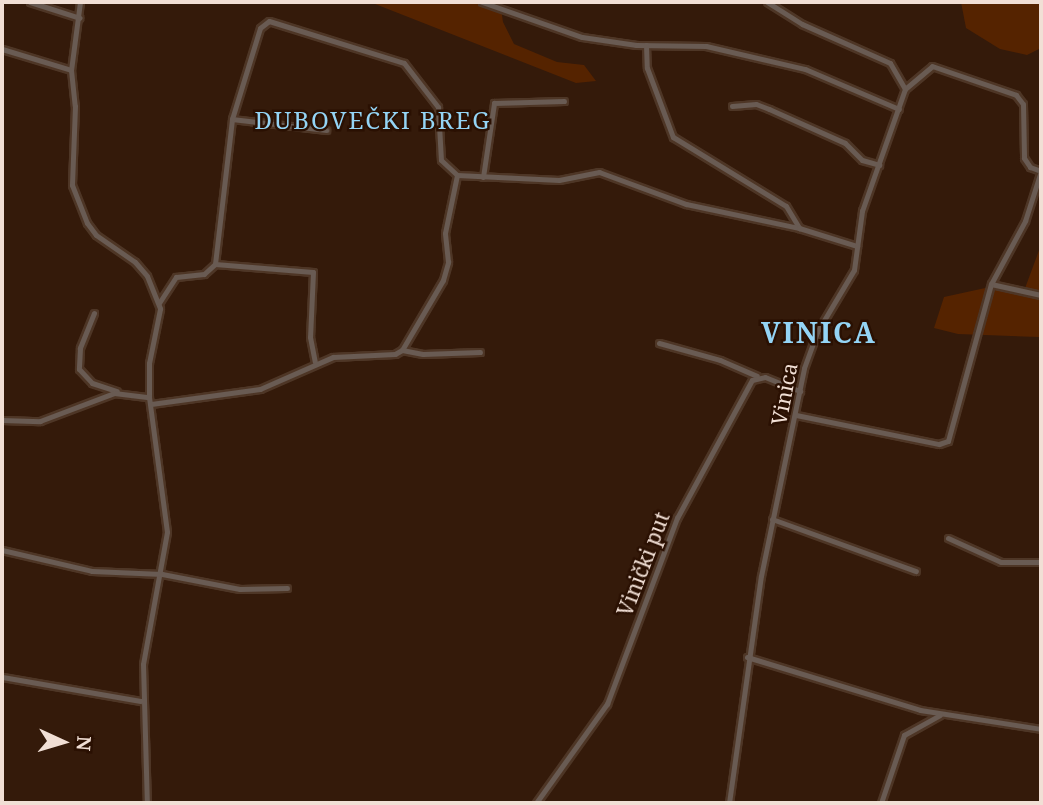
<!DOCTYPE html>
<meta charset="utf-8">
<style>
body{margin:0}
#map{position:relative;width:1043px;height:805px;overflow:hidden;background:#341a0a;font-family:"Noto Serif",serif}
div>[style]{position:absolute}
.green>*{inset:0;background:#552300}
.roads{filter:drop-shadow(2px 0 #4e3626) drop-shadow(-2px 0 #4e3626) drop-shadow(0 2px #4e3626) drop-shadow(0 -2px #4e3626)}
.minor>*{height:5px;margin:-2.5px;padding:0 2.5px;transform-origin:2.5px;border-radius:2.5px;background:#695b53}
span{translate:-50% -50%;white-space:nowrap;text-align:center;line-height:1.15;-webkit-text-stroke:5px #2a1002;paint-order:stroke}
.street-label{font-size:21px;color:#f1dfd5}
.quarter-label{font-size:24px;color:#94d4f5;letter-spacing:2px}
.district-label{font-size:28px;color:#94d4f5;font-weight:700;letter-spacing:2px}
.frame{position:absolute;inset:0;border:4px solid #f1dfd5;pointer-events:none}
.north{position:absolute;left:28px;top:707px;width:70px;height:70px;-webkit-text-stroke:5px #2a1002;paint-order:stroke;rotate:94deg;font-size:19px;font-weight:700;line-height:28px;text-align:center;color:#f1dfd5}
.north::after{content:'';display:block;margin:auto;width:24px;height:32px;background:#f1dfd5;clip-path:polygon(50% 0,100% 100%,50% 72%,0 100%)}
</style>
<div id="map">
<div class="green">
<i style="clip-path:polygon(370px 2px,500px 2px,503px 22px,514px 44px,557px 62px,584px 65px,596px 81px,576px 83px)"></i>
<i style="clip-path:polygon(961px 2px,1041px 2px,1041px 48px,1027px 55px,1000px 49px,966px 28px)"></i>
<i style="clip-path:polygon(1041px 245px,1039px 337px,958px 334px,934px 328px,944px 297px,999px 285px,1024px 291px)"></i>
</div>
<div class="roads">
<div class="minor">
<i style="left:30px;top:2px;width:52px;rotate:17.7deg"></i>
<i style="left:80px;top:2px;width:69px;rotate:97.5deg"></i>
<i style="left:71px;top:70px;width:36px;rotate:84deg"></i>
<i style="left:75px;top:106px;width:79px;rotate:92.2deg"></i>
<i style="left:72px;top:185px;width:41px;rotate:68.5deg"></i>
<i style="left:87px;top:223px;width:15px;rotate:53deg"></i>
<i style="left:96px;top:235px;width:47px;rotate:34.7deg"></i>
<i style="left:135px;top:262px;width:18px;rotate:49deg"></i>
<i style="left:147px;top:276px;width:35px;rotate:68deg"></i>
<i style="left:160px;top:309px;width:55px;rotate:101.5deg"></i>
<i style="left:149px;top:363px;width:34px;rotate:90deg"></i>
<i style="left:149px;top:397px;width:136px;rotate:82.4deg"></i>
<i style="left:167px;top:532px;width:134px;rotate:100.3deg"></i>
<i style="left:143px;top:664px;width:139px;rotate:88.4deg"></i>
<i style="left:482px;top:2px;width:106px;rotate:19.3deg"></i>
<i style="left:582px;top:37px;width:55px;rotate:8.4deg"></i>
<i style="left:636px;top:45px;width:70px;rotate:0.8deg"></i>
<i style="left:706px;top:46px;width:102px;rotate:13.1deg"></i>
<i style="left:805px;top:69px;width:102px;rotate:23.1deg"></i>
<i style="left:646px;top:45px;width:23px;rotate:88deg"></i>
<i style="left:647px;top:68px;width:74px;rotate:69.4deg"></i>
<i style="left:673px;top:137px;width:132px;rotate:31.4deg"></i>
<i style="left:786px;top:206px;width:26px;rotate:59deg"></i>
<i style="left:2px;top:49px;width:72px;rotate:16.9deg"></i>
<i style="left:905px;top:89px;width:35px;rotate:-40deg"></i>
<i style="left:932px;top:66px;width:89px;rotate:19deg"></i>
<i style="left:1016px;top:95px;width:11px;rotate:52deg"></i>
<i style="left:1023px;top:104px;width:54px;rotate:88.9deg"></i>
<i style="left:1024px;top:158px;width:11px;rotate:56deg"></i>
<i style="left:1030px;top:167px;width:12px;rotate:20deg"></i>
<i style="left:732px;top:106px;width:24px;rotate:-5deg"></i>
<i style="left:756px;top:104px;width:14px;rotate:21deg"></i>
<i style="left:769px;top:109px;width:83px;rotate:24.1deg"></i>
<i style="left:845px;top:143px;width:24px;rotate:45deg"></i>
<i style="left:862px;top:160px;width:18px;rotate:16deg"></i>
<i style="left:232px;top:119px;width:95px;rotate:6.7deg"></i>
<i style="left:483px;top:177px;width:75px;rotate:-81.5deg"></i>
<i style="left:494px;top:103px;width:70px;rotate:-1.6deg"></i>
<i style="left:215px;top:264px;width:98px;rotate:4.7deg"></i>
<i style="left:313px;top:272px;width:65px;rotate:92.6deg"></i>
<i style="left:310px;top:337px;width:25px;rotate:79deg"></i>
<i style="left:991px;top:284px;width:51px;rotate:12.4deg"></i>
<i style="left:159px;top:303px;width:31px;rotate:-57deg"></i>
<i style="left:176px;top:277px;width:28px;rotate:-6deg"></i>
<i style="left:204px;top:274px;width:15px;rotate:-42deg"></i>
<i style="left:215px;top:264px;width:146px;rotate:-83.3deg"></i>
<i style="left:232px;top:119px;width:95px;rotate:-72.9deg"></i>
<i style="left:260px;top:28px;width:11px;rotate:-38deg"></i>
<i style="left:269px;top:21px;width:141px;rotate:17.3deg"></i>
<i style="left:404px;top:63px;width:56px;rotate:52.3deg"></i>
<i style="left:438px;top:107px;width:53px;rotate:86.8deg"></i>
<i style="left:441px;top:160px;width:22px;rotate:43deg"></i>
<i style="left:457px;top:175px;width:102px;rotate:2.8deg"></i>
<i style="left:559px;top:180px;width:41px;rotate:-11.3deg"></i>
<i style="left:599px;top:172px;width:93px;rotate:20.2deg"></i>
<i style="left:686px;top:204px;width:116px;rotate:12deg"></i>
<i style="left:799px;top:228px;width:61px;rotate:17.2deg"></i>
<i style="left:94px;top:313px;width:38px;rotate:112deg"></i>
<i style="left:80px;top:348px;width:21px;rotate:93deg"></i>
<i style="left:79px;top:369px;width:19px;rotate:47deg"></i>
<i style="left:92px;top:383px;width:26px;rotate:18deg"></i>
<i style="left:659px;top:343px;width:63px;rotate:15.6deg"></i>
<i style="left:720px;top:360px;width:40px;rotate:23.4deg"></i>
<i style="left:402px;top:350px;width:81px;rotate:-59.6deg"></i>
<i style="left:443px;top:280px;width:19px;rotate:-74deg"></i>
<i style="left:448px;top:262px;width:29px;rotate:-96deg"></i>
<i style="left:445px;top:233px;width:59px;rotate:-78.3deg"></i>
<i style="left:151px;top:404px;width:110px;rotate:-7.8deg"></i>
<i style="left:260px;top:389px;width:80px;rotate:-23.7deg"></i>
<i style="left:333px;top:357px;width:62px;rotate:-2.8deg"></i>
<i style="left:395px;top:354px;width:8px;rotate:-30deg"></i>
<i style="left:402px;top:350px;width:21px;rotate:11deg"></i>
<i style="left:423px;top:354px;width:57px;rotate:-2deg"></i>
<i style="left:796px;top:415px;width:146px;rotate:11.5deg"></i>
<i style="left:939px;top:444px;width:9px;rotate:-18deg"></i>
<i style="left:948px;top:441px;width:163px;rotate:-74.7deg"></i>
<i style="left:991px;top:284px;width:72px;rotate:-61.6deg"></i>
<i style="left:1025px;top:221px;width:52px;rotate:-72.3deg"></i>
<i style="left:2px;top:420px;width:38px;rotate:2deg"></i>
<i style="left:40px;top:421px;width:79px;rotate:-20.7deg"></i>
<i style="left:114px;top:393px;width:35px;rotate:7deg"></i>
<i style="left:772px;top:519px;width:153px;rotate:19.9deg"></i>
<i style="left:948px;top:538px;width:58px;rotate:24.4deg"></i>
<i style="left:1001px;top:562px;width:40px"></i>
<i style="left:2px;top:550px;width:92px;rotate:13.1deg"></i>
<i style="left:92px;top:571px;width:70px;rotate:2.5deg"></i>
<i style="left:162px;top:574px;width:79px;rotate:10.9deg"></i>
<i style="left:240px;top:589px;width:47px;rotate:-1.2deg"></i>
<i style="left:747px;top:657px;width:181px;rotate:17deg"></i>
<i style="left:920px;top:710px;width:122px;rotate:8.9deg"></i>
<i style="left:2px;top:677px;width:141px;rotate:9.8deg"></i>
<i style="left:536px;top:803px;width:122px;rotate:-54.4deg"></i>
<i style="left:607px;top:704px;width:199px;rotate:-69.4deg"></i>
<i style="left:677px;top:518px;width:157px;rotate:-61.5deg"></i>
<i style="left:752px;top:380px;width:13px;rotate:-13deg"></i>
<i style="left:765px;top:377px;width:38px;rotate:22deg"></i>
<i style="left:729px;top:803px;width:229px;rotate:-82deg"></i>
<i style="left:761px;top:576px;width:212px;rotate:-78.3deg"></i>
<i style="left:804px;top:368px;width:38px;rotate:-70deg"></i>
<i style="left:817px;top:332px;width:72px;rotate:-59.2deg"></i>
<i style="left:854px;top:270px;width:60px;rotate:-82.3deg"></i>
<i style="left:862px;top:211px;width:129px;rotate:-70.6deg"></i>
<i style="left:905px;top:89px;width:30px;rotate:-120deg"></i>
<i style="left:890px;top:63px;width:96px;rotate:-156.1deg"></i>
<i style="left:802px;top:24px;width:41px;rotate:-147.8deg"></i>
<i style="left:881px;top:803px;width:72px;rotate:-71.3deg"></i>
<i style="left:904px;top:735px;width:41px;rotate:-29.1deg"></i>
</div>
</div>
<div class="street-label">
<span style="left:784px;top:394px;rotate:-79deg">Vinica</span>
<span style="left:643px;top:564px;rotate:-69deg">Vinički put</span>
</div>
<div class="quarter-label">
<span style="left:373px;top:120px">DUBOVEČKI BREG</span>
</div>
<div class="district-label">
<span style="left:819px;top:332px">VINICA</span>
</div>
<div class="frame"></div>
<div class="north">N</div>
</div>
